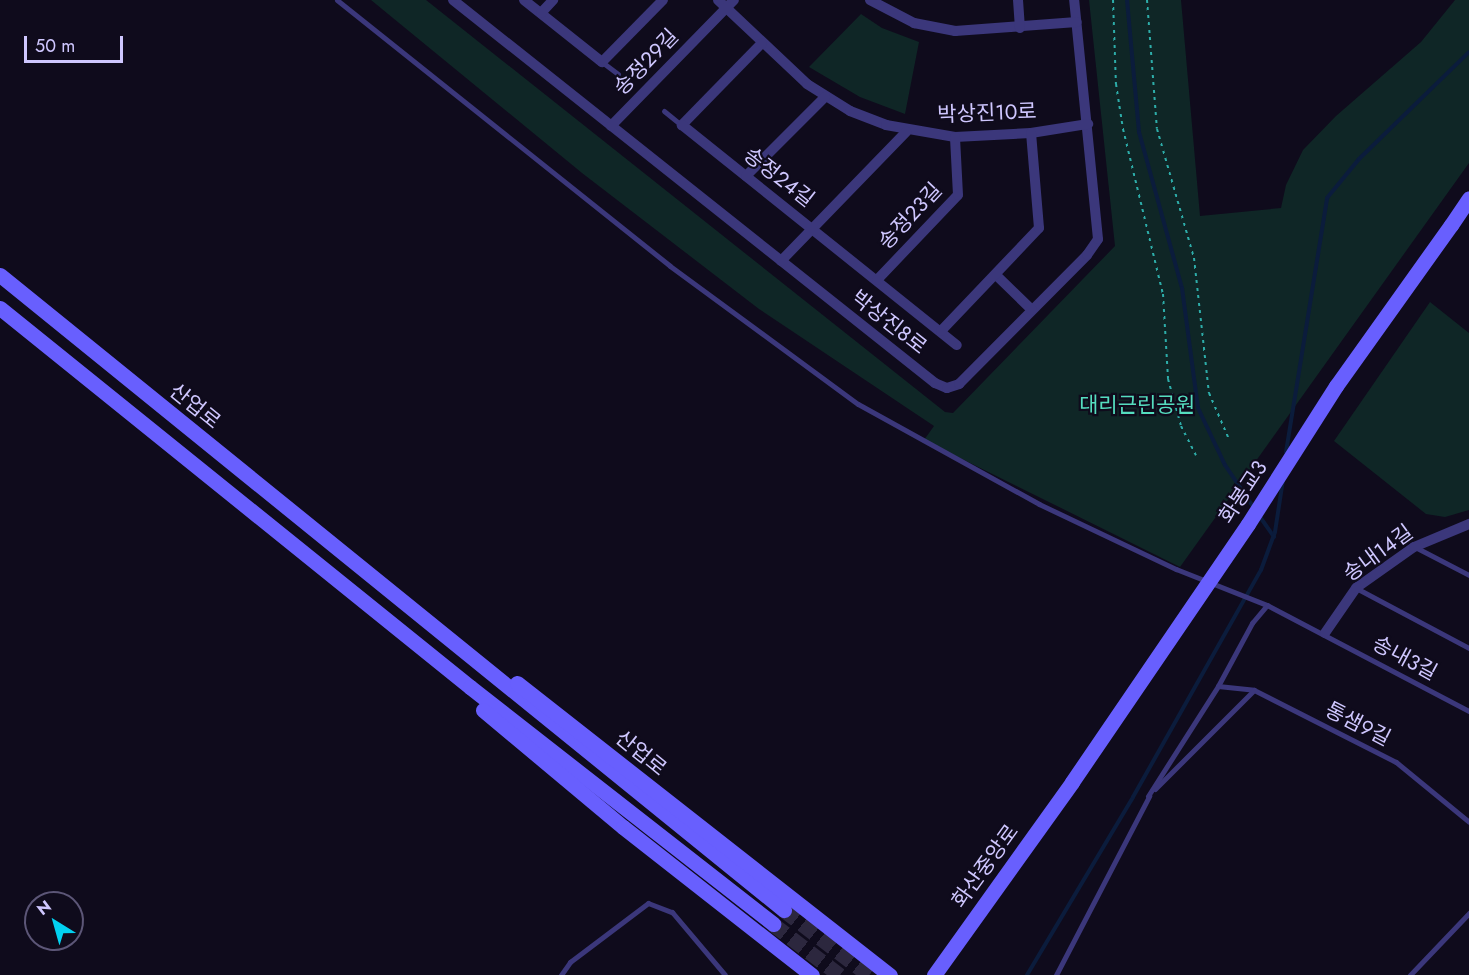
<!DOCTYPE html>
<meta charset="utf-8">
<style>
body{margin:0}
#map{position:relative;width:1469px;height:975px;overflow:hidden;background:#0f0b1c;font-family:Jost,"Noto Sans KR",sans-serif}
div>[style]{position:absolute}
.green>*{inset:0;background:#0f2626}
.stream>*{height:4px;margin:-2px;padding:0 2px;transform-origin:2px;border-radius:2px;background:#0b1c3c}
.secondary-tunnel>*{height:15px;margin-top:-7.5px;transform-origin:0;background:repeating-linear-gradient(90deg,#2c273e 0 15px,transparent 0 23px)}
.path>*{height:2px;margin-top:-1px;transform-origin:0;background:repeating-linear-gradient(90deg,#2dada9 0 3px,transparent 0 7.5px)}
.service>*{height:5px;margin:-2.5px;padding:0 2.5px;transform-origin:2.5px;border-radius:2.5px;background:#3b377b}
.minor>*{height:10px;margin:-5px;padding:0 5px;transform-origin:5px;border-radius:5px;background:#3b377b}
.secondary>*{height:15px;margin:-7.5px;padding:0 7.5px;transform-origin:7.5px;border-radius:7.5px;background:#685ffe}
.secondary-bridge>*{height:15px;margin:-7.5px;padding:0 7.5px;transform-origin:7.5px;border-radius:7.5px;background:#685ffe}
span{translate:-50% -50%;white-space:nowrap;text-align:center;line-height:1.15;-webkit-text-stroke:4.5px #0f0b1c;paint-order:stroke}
.street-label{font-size:21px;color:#cfc7ff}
.park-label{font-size:21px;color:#55ddbf}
.north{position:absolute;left:24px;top:891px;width:60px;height:60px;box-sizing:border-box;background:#0f0b1c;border:2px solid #5c5677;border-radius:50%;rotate:323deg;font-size:16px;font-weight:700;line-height:24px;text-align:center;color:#cfc7ff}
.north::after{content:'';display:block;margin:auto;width:21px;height:27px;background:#02d1f0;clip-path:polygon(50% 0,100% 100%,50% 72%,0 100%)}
.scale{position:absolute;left:24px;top:36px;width:99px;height:27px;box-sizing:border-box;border:3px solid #cfc7ff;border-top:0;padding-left:8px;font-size:18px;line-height:21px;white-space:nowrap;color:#cfc7ff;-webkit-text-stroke:4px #0f0b1c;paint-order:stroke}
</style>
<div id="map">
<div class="green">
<i style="clip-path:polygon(371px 0,426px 0,945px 412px,953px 413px,1115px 246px,1089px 0,1181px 0,1200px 216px,1281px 208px,1286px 185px,1303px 150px,1336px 116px,1421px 42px,1455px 0,1469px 0,1469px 163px,1180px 567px,924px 440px,934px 426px,759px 309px,582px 173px)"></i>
<i style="clip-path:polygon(861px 14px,882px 28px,919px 42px,905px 114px,860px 97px,809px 67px)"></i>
<i style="clip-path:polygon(1430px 302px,1469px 333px,1469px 510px,1445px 517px,1426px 514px,1334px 441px)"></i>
</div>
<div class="stream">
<i style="left:1127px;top:0;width:133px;rotate:84.8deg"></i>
<i style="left:1139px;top:132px;width:162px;rotate:74.6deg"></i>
<i style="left:1182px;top:288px;width:121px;rotate:82.4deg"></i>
<i style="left:1198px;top:408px;width:63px;rotate:64.7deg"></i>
<i style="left:1225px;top:465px;width:52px;rotate:56deg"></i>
<i style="left:1286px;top:452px;width:257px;rotate:-80.8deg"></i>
<i style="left:1327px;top:198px;width:50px;rotate:-50.6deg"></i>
<i style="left:1359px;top:159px;width:153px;rotate:-44.2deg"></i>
<i style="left:1258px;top:514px;width:28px;rotate:55deg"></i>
<i style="left:1027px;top:975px;width:207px;rotate:-59.2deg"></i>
<i style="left:1133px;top:797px;width:261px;rotate:-60.6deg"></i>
<i style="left:1261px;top:570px;width:40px;rotate:-69.8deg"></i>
<i style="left:1275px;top:532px;width:53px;rotate:-81.3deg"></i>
</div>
<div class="secondary-tunnel">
<i style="left:784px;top:910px;width:107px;rotate:37.4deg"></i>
<i style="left:773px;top:924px;width:84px;rotate:37.3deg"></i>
</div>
<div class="path">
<i style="left:1113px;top:0;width:84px;rotate:88deg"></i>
<i style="left:1116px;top:84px;width:46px;rotate:81.2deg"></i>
<i style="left:1123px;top:129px;width:170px;rotate:76.4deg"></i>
<i style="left:1163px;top:294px;width:85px;rotate:86.6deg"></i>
<i style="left:1168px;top:379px;width:49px;rotate:74.5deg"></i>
<i style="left:1181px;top:426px;width:33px;rotate:63deg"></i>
<i style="left:1147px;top:0;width:129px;rotate:85.6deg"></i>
<i style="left:1157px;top:129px;width:134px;rotate:74deg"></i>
<i style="left:1194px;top:258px;width:136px;rotate:83.7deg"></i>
<i style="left:1209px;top:393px;width:48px;rotate:66.6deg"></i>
</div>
<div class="service">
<i style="left:337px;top:0;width:426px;rotate:38.6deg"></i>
<i style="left:670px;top:266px;width:233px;rotate:36.3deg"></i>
<i style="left:858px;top:404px;width:207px;rotate:28.9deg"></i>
<i style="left:1039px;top:504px;width:152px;rotate:25.4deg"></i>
<i style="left:1176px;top:569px;width:98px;rotate:21.6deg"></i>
<i style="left:602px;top:62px;width:20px;rotate:37deg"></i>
<i style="left:664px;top:111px;width:22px;rotate:39deg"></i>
<i style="left:1415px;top:547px;width:61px;rotate:27.4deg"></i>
<i style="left:1356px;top:588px;width:128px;rotate:28deg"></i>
<i style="left:1218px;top:686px;width:36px;rotate:6deg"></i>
<i style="left:1254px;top:690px;width:159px;rotate:26.9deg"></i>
<i style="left:1396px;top:762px;width:94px;rotate:39.4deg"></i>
<i style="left:1155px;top:789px;width:140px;rotate:-45deg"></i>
<i style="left:1148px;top:796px;width:130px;rotate:-57.5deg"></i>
<i style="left:1218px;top:686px;width:72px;rotate:-61.6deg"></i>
<i style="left:1252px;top:623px;width:23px;rotate:-50deg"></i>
<i style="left:1267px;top:605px;width:228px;rotate:27.7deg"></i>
<i style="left:561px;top:975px;width:16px;rotate:-55deg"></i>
<i style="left:570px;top:962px;width:98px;rotate:-37.1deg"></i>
<i style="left:648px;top:903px;width:26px;rotate:21deg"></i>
<i style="left:672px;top:912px;width:82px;rotate:49.9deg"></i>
<i style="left:1056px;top:975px;width:202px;rotate:-62.5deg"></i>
<i style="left:1410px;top:975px;width:86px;rotate:-46.4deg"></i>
</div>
<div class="minor">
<i style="left:453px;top:0;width:616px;rotate:38.47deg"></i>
<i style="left:935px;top:383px;width:13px;rotate:23deg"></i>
<i style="left:947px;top:388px;width:13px;rotate:-18deg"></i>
<i style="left:959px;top:384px;width:182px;rotate:-45.2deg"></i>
<i style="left:1087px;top:255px;width:19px;rotate:-55deg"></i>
<i style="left:1098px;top:239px;width:240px;rotate:-95.7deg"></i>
<i style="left:524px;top:0;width:100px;rotate:38.5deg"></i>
<i style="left:602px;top:62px;width:87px;rotate:-45.5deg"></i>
<i style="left:718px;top:0;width:122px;rotate:43.3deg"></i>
<i style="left:807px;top:84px;width:51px;rotate:32.1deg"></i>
<i style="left:850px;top:111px;width:39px;rotate:21deg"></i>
<i style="left:886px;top:125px;width:70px;rotate:9.9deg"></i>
<i style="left:955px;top:137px;width:76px;rotate:-3deg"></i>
<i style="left:1031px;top:133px;width:58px;rotate:-9deg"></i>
<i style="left:870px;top:0;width:50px;rotate:27.6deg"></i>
<i style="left:914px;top:23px;width:42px;rotate:11deg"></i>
<i style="left:955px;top:31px;width:122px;rotate:-4.2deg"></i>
<i style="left:1018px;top:0;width:28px;rotate:86deg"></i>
<i style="left:541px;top:13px;width:18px;rotate:-47deg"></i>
<i style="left:762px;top:43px;width:115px;rotate:134.3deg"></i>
<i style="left:682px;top:125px;width:352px;rotate:38.7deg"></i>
<i style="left:611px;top:126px;width:176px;rotate:-45.7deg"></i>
<i style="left:746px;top:176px;width:112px;rotate:-45deg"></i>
<i style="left:781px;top:261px;width:180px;rotate:-45.9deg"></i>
<i style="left:996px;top:275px;width:50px;rotate:44.2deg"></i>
<i style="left:877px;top:280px;width:117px;rotate:-46.4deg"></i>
<i style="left:958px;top:195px;width:58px;rotate:-93deg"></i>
<i style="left:941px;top:331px;width:142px;rotate:-46.4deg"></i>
<i style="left:1039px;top:228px;width:95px;rotate:-94.8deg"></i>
<i style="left:1325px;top:633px;width:55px;rotate:-55.4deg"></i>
<i style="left:1356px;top:588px;width:71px;rotate:-35.3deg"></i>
<i style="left:1414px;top:547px;width:60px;rotate:-22.7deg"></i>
</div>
<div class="secondary">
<i style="left:1451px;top:225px;width:32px;rotate:-56deg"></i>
<i style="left:0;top:275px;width:1009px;rotate:39.01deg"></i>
<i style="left:0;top:308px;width:604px;rotate:38.88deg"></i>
<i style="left:470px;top:687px;width:385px;rotate:38deg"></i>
<i style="left:517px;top:683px;width:474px;rotate:38.1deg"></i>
<i style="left:483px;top:710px;width:182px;rotate:39.9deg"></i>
<i style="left:623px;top:827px;width:240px;rotate:38.1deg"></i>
<i style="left:934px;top:975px;width:237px;rotate:-54.4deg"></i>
</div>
<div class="secondary-bridge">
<i style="left:1072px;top:782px;width:312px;rotate:-55.7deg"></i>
<i style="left:1248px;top:524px;width:164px;rotate:-57.5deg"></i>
<i style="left:1336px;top:386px;width:198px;rotate:-54.5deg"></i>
</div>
<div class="street-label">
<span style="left:646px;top:62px;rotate:-46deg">송정29길</span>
<span style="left:987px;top:113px;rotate:-2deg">박상진10로</span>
<span style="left:779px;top:177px;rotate:38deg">송정24길</span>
<span style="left:910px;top:216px;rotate:-47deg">송정23길</span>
<span style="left:889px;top:322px;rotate:38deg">박상진8로</span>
<span style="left:195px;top:406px;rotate:39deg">산업로</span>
<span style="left:1243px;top:492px;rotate:-57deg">화봉교3</span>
<span style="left:1378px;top:553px;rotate:-36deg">송내14길</span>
<span style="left:1405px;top:658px;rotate:28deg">송내3길</span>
<span style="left:1358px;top:724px;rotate:27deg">통샘9길</span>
<span style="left:641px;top:753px;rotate:39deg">산업로</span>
<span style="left:985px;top:866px;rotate:-54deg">화산중앙로</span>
</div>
<div class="park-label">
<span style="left:1137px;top:405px">대리근린공원</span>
</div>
<div class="north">N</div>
<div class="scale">50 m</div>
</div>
